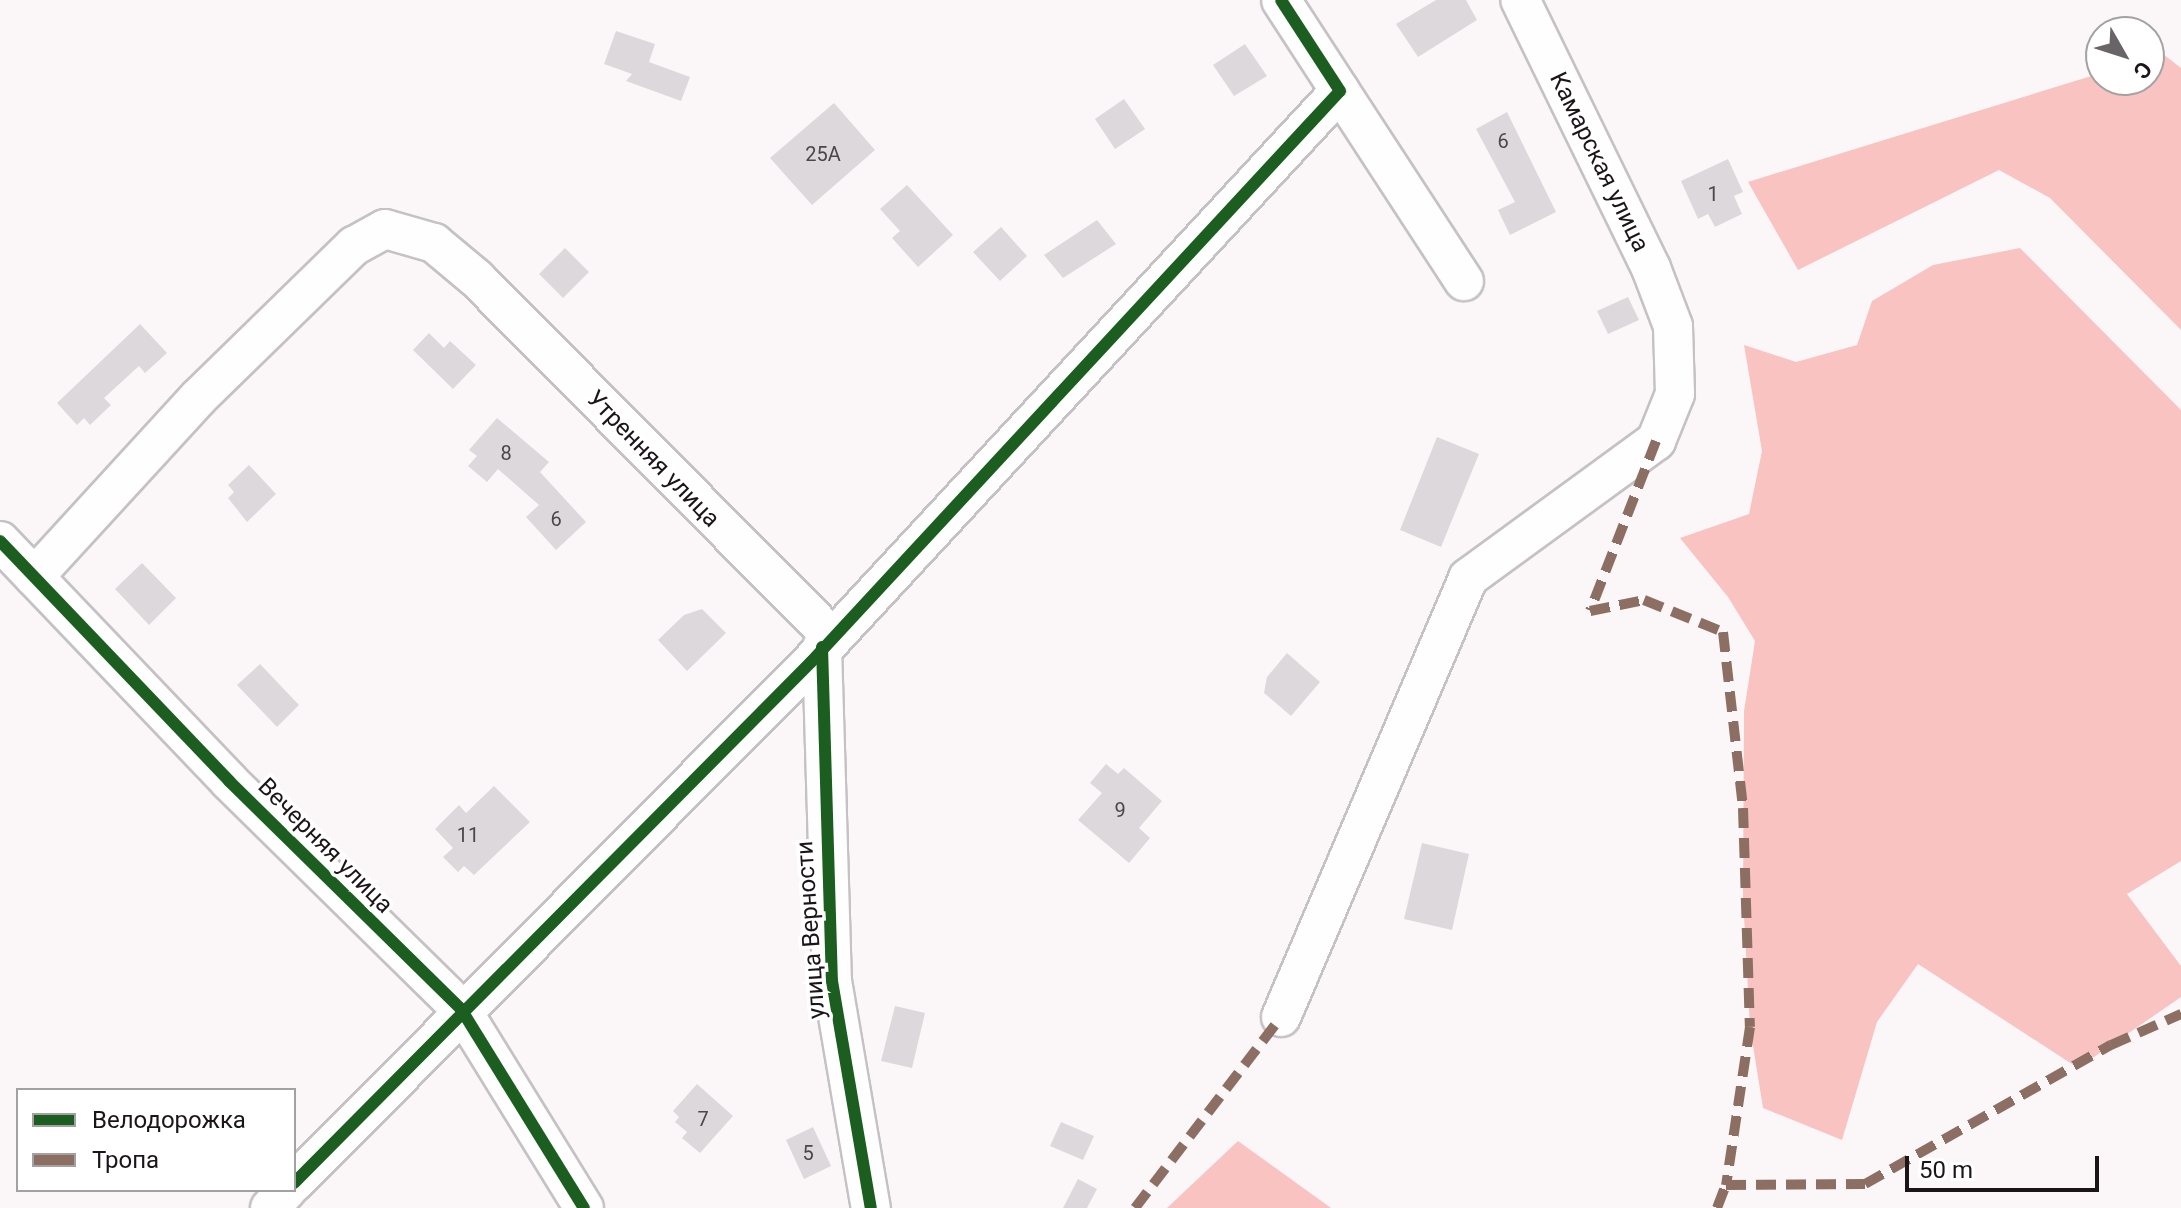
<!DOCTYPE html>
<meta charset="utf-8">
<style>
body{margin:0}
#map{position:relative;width:2181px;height:1208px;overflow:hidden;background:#fbf7f9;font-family:Roboto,sans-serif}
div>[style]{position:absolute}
.forest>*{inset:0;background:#f8c3c1}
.building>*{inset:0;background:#dcd8dc}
.roads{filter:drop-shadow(2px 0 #c6c1c4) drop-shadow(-2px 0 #c6c1c4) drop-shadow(0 2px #c6c1c4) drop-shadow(0 -2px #c6c1c4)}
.minor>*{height:38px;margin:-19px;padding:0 19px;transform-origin:19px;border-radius:19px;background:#fefefe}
.quiet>*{height:10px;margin-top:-5px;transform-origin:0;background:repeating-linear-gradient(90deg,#8d6e63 0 20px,transparent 0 30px)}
.cycleway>*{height:12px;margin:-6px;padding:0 6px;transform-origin:6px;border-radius:6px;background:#1b5e20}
span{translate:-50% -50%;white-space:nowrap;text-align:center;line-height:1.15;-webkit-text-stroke:7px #fff;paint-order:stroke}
.number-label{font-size:20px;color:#4b464a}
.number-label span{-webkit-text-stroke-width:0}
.street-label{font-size:24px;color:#1b1519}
.legend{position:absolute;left:16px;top:1088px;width:280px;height:104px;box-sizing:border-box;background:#fff;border:2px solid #a4a1a3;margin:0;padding:10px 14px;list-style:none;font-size:24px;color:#1b1519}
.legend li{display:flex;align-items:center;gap:16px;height:40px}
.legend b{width:40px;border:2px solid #a4a1a3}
.north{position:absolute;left:2085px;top:16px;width:80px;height:80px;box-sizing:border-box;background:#fff;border:2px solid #a4a1a3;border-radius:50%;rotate:129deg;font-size:22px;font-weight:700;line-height:32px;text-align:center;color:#1b1519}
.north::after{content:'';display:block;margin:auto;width:28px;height:36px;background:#696467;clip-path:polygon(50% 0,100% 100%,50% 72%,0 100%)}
.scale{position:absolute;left:1905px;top:1156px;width:194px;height:36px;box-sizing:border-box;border:4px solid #1b1519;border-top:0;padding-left:10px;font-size:24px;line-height:28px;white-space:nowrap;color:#1b1519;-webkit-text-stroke:6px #fff;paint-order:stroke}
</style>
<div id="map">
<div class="forest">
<i style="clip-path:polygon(2163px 54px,2181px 68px,2181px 330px,2050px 198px,1999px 170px,1798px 270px,1748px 182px,2101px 73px,2101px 80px,2149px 80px,2149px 58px)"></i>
<i style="clip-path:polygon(2020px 248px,2181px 410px,2181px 861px,2127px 894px,2181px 966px,2181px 997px,2078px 1068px,1918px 964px,1877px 1022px,1842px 1140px,1763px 1108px,1750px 1027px,1743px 898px,1744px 711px,1755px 641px,1728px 597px,1680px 538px,1749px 514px,1762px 451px,1744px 345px,1796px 362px,1857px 345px,1872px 301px,1933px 265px)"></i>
<i style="clip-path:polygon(1238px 1141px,1331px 1208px,1167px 1208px)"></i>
</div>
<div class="building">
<i style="clip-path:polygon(1436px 0,1466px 0,1477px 20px,1418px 57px,1396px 24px)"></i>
<i style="clip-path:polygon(616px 31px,655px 44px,649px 62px,690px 77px,681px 101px,626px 81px,632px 74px,604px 64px)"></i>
<i style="clip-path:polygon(1245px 44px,1267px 76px,1234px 96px,1213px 65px)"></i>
<i style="clip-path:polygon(1124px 99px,1145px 129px,1115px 149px,1095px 119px)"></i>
<i style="clip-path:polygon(834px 103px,875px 150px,812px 205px,770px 158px)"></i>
<i style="clip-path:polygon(1507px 112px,1556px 212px,1510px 235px,1498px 210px,1515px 202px,1476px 129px)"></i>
<i style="clip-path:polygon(1728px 159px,1743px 192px,1734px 196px,1742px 214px,1715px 227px,1708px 214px,1698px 219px,1681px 181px)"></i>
<i style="clip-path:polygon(907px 185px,953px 235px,918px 267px,892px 238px,900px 231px,880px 209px)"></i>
<i style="clip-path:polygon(1097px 220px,1116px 244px,1063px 278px,1044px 255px)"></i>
<i style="clip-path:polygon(1001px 227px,1027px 256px,1000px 281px,973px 252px)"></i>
<i style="clip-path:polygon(565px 248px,589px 272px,563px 298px,539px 274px)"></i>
<i style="clip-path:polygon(1628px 297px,1639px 320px,1608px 334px,1597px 311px)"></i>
<i style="clip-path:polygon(140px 324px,167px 353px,145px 373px,139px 366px,104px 398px,111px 405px,90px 425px,84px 418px,77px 425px,57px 403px)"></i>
<i style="clip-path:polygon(429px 333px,444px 348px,450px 341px,476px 365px,453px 389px,413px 350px)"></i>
<i style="clip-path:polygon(497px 418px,549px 462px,540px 472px,586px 522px,556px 550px,526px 517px,539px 505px,498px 469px,487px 482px,468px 466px,477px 456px,469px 450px)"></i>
<i style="clip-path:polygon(1437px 437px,1479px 454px,1441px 547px,1400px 530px)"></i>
<i style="clip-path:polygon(249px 465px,276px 494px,247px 522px,228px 498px,234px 492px,228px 485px)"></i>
<i style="clip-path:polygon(142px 563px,176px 598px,149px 625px,115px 589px)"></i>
<i style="clip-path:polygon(702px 609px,726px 633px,687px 671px,658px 640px,684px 615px)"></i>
<i style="clip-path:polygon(1287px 653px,1320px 682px,1291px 716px,1264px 693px,1267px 677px)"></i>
<i style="clip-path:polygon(260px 664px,299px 705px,277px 727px,237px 685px)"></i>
<i style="clip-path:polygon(1106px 764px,1118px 774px,1124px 768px,1162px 801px,1139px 828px,1150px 838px,1129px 863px,1078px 820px,1102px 793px,1090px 783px)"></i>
<i style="clip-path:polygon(494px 786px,530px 822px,474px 875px,464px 866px,458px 872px,443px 857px,453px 848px,435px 829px,459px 805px,466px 813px)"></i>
<i style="clip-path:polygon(1422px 843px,1469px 854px,1452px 930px,1404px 919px)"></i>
<i style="clip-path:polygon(895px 1006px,925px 1013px,912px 1068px,881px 1061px)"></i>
<i style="clip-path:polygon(697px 1084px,733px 1116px,700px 1153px,682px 1138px,687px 1132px,675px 1122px,679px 1117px,673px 1111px)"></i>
<i style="clip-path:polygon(1061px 1122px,1094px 1136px,1083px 1160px,1050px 1146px)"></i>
<i style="clip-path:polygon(813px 1127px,831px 1166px,804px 1179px,786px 1140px)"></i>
<i style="clip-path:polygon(1078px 1179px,1097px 1189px,1087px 1208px,1063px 1208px)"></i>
</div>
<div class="roads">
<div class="minor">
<i style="left:1340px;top:91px;width:227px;rotate:56.9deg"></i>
<i style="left:0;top:541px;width:332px;rotate:46.3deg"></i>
<i style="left:229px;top:781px;width:325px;rotate:44.5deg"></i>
<i style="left:461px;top:1009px;width:234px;rotate:58.3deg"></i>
<i style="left:34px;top:577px;width:243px;rotate:-47.5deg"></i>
<i style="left:198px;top:398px;width:218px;rotate:-44.3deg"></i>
<i style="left:354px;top:246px;width:35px;rotate:-29deg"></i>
<i style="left:385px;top:229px;width:51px;rotate:15.9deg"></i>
<i style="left:434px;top:243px;width:56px;rotate:39.9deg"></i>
<i style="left:477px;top:279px;width:503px;rotate:45.24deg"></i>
<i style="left:822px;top:647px;width:334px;rotate:88.3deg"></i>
<i style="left:832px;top:981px;width:230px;rotate:80.3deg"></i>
<i style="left:1281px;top:1017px;width:477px;rotate:-66.9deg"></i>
<i style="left:1468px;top:578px;width:233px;rotate:-36.1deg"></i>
<i style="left:1656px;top:441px;width:51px;rotate:-68deg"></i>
<i style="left:1675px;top:394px;width:68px;rotate:-91.7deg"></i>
<i style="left:1673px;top:326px;width:62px;rotate:-110.8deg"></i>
<i style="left:1651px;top:268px;width:298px;rotate:-116deg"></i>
<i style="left:294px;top:1183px;width:734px;rotate:-45.22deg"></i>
<i style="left:811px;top:662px;width:778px;rotate:-47.19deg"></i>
<i style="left:1340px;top:91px;width:108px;rotate:-123deg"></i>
<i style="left:270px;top:1208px;width:25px;rotate:-47deg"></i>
</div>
</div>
<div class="quiet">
<i style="left:1656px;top:441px;width:182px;rotate:111.2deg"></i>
<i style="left:1590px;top:611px;width:55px;rotate:-11.5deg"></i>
<i style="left:1644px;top:600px;width:85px;rotate:22.1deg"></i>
<i style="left:1723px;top:632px;width:177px;rotate:83.5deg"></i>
<i style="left:1743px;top:808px;width:219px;rotate:88.2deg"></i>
<i style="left:1750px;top:1027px;width:160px;rotate:98.6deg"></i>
<i style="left:1726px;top:1185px;width:139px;rotate:-0.4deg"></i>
<i style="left:1865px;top:1184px;width:283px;rotate:-29.5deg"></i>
<i style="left:2111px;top:1045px;width:77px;rotate:-23.9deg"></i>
<i style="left:1135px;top:1208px;width:240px;rotate:-52.6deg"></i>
<i style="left:1717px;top:1208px;width:25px;rotate:-69deg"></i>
</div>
<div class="cycleway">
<i style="left:0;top:541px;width:332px;rotate:46.3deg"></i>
<i style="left:229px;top:781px;width:325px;rotate:44.5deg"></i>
<i style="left:461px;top:1009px;width:234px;rotate:58.3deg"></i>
<i style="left:822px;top:647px;width:334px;rotate:88.3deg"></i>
<i style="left:832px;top:981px;width:230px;rotate:80.3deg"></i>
<i style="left:294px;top:1183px;width:734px;rotate:-45.22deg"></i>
<i style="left:811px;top:662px;width:778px;rotate:-47.19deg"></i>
<i style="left:1340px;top:91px;width:108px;rotate:-123deg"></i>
</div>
<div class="number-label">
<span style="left:1503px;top:141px">6</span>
<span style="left:823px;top:154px">25А</span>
<span style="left:1713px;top:194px">1</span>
<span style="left:506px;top:453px">8</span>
<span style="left:556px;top:519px">6</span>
<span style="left:1120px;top:810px">9</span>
<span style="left:468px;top:835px">11</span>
<span style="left:703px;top:1119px">7</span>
<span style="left:808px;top:1153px">5</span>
</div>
<div class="street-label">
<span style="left:1599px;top:162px;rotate:64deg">Камарская улица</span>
<span style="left:653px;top:459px;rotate:46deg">Утренняя улица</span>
<span style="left:325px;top:846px;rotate:45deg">Вечерняя улица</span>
<span style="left:811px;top:930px;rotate:-94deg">улица Верности</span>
</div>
<ul class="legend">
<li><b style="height:10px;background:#1b5e20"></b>Велодорожка</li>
<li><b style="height:10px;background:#8d6e63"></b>Тропа</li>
</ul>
<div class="north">С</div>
<div class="scale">50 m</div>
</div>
